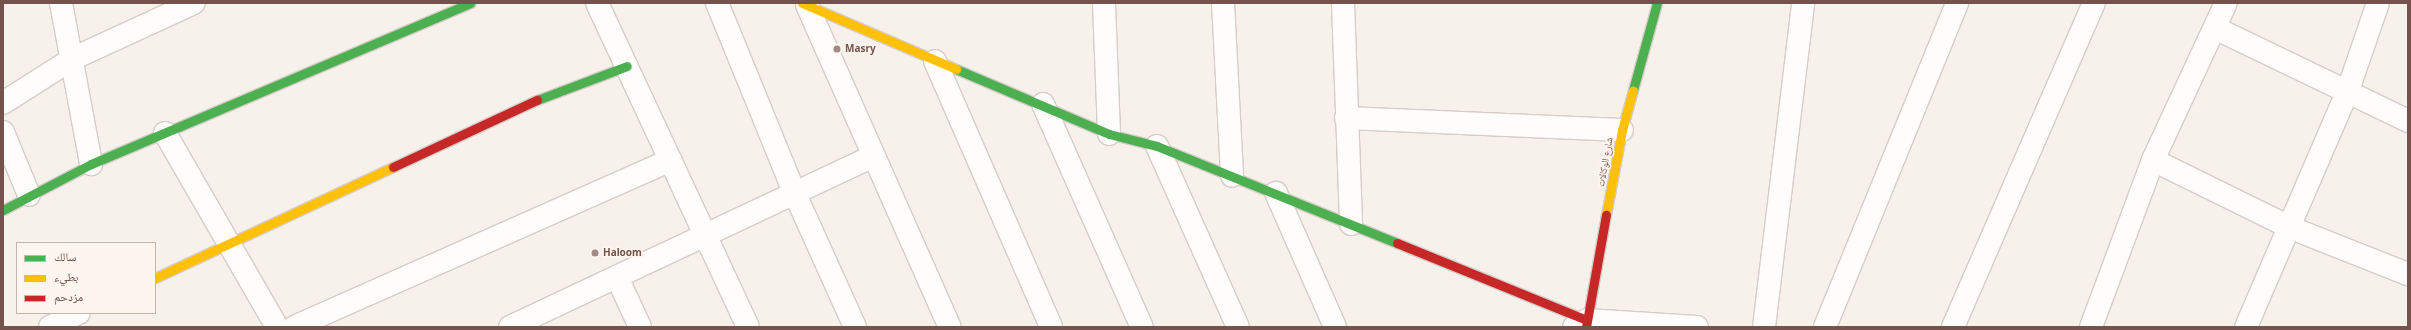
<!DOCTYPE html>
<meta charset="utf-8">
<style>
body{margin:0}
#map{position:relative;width:2411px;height:330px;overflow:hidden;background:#f7f1ec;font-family:"Noto Sans","Noto Naskh Arabic",sans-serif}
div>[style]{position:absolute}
.roads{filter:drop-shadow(1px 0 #d6ccc8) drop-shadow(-1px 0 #d6ccc8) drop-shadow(0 1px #d6ccc8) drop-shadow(0 -1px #d6ccc8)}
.street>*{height:22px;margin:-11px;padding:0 11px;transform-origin:11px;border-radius:11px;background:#fefdfc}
.fast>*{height:9px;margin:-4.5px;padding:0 4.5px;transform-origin:4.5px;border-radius:4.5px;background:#4caf50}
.slow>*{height:9px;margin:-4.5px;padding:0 4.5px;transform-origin:4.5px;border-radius:4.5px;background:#ffc107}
.jam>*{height:9px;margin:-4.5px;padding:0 4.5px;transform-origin:4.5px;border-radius:4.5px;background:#c62828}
.dots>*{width:11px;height:11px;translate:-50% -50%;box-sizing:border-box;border:2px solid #fef5ee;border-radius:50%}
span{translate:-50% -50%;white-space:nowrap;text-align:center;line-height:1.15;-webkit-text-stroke:3.5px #fef5ee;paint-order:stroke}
.poi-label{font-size:10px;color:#75534c;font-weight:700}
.left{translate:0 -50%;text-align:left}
.street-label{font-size:10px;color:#75534c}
.frame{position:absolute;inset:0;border:4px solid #75534c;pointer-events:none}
.legend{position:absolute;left:16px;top:242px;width:140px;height:72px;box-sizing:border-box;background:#fef5ee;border:1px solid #c7b4ad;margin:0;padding:5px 7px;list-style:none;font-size:12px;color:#75534c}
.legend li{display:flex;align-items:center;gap:8px;height:20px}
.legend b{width:20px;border:1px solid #c7b4ad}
</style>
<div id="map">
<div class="roads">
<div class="street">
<i style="left:61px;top:3px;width:164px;rotate:79.4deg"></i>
<i style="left:597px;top:3px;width:357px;rotate:65deg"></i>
<i style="left:717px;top:3px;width:206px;rotate:67.8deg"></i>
<i style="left:795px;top:194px;width:146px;rotate:65.7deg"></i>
<i style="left:1104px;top:3px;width:131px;rotate:87.8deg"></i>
<i style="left:1223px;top:3px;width:173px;rotate:87deg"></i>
<i style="left:1343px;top:3px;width:221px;rotate:87.9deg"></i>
<i style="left:807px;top:5px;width:352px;rotate:66.1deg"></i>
<i style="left:2215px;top:28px;width:214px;rotate:25.7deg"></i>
<i style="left:935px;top:61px;width:290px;rotate:66.4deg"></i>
<i style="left:3px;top:103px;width:82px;rotate:-32.5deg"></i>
<i style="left:72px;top:59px;width:134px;rotate:-24.7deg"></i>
<i style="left:1043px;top:104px;width:244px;rotate:66.1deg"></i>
<i style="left:1346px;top:118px;width:276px;rotate:2.5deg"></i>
<i style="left:3px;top:132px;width:68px;rotate:67.6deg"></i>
<i style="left:165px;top:133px;width:224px;rotate:60deg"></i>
<i style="left:1157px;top:146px;width:198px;rotate:65.9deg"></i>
<i style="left:2153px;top:160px;width:152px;rotate:26.2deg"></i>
<i style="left:2289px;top:227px;width:128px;rotate:21.6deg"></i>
<i style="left:1276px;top:193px;width:146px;rotate:66.2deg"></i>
<i style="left:617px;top:277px;width:55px;rotate:65.3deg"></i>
<i style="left:50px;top:327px;width:32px;rotate:-26deg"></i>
<i style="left:294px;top:327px;width:412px;rotate:-23.9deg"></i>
<i style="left:510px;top:327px;width:402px;rotate:-25.2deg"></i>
<i style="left:1574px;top:327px;width:15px;rotate:-28deg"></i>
<i style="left:1587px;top:320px;width:110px;rotate:3.6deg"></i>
<i style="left:1764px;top:327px;width:326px;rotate:-83.1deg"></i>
<i style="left:1825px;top:327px;width:350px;rotate:-67.8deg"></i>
<i style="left:1953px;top:327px;width:353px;rotate:-66.5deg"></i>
<i style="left:2091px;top:327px;width:178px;rotate:-69.6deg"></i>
<i style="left:2153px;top:160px;width:173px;rotate:-65.1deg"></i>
<i style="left:2246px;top:327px;width:255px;rotate:-66.7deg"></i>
<i style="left:2347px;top:93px;width:95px;rotate:-71deg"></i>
</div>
<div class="fast">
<i style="left:956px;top:69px;width:166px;rotate:23deg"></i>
<i style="left:1109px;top:134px;width:49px;rotate:14deg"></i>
<i style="left:1157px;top:146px;width:259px;rotate:22deg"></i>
<i style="left:1633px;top:90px;width:90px;rotate:-74.6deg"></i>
<i style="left:537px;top:100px;width:96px;rotate:-20.7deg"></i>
<i style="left:3px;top:210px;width:99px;rotate:-27.6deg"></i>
<i style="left:91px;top:164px;width:412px;rotate:-23deg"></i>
</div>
<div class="slow">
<i style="left:802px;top:3px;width:168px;rotate:23.2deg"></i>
<i style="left:1606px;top:215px;width:86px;rotate:-79.3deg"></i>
<i style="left:1622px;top:130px;width:41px;rotate:-74.6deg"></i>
<i style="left:155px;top:278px;width:263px;rotate:-25deg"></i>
</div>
<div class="jam">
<i style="left:393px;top:167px;width:159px;rotate:-25deg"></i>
<i style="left:1397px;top:243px;width:205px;rotate:22.1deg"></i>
<i style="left:1586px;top:327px;width:114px;rotate:-79.9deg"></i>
</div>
</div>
<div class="dots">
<i style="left:837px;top:49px;background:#a28a84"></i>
<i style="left:595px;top:253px;background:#a28a84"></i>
</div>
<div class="poi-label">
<span class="left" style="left:845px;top:49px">Masry</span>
<span class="left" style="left:603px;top:253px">Haloom</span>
</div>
<div class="street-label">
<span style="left:1605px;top:162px;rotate:-80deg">شارع الوكالات</span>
</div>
<div class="frame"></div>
<ul class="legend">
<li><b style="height:5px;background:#4caf50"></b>سالك</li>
<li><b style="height:5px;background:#ffc107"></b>بطيء</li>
<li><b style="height:5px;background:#c62828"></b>مزدحم</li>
</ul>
</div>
